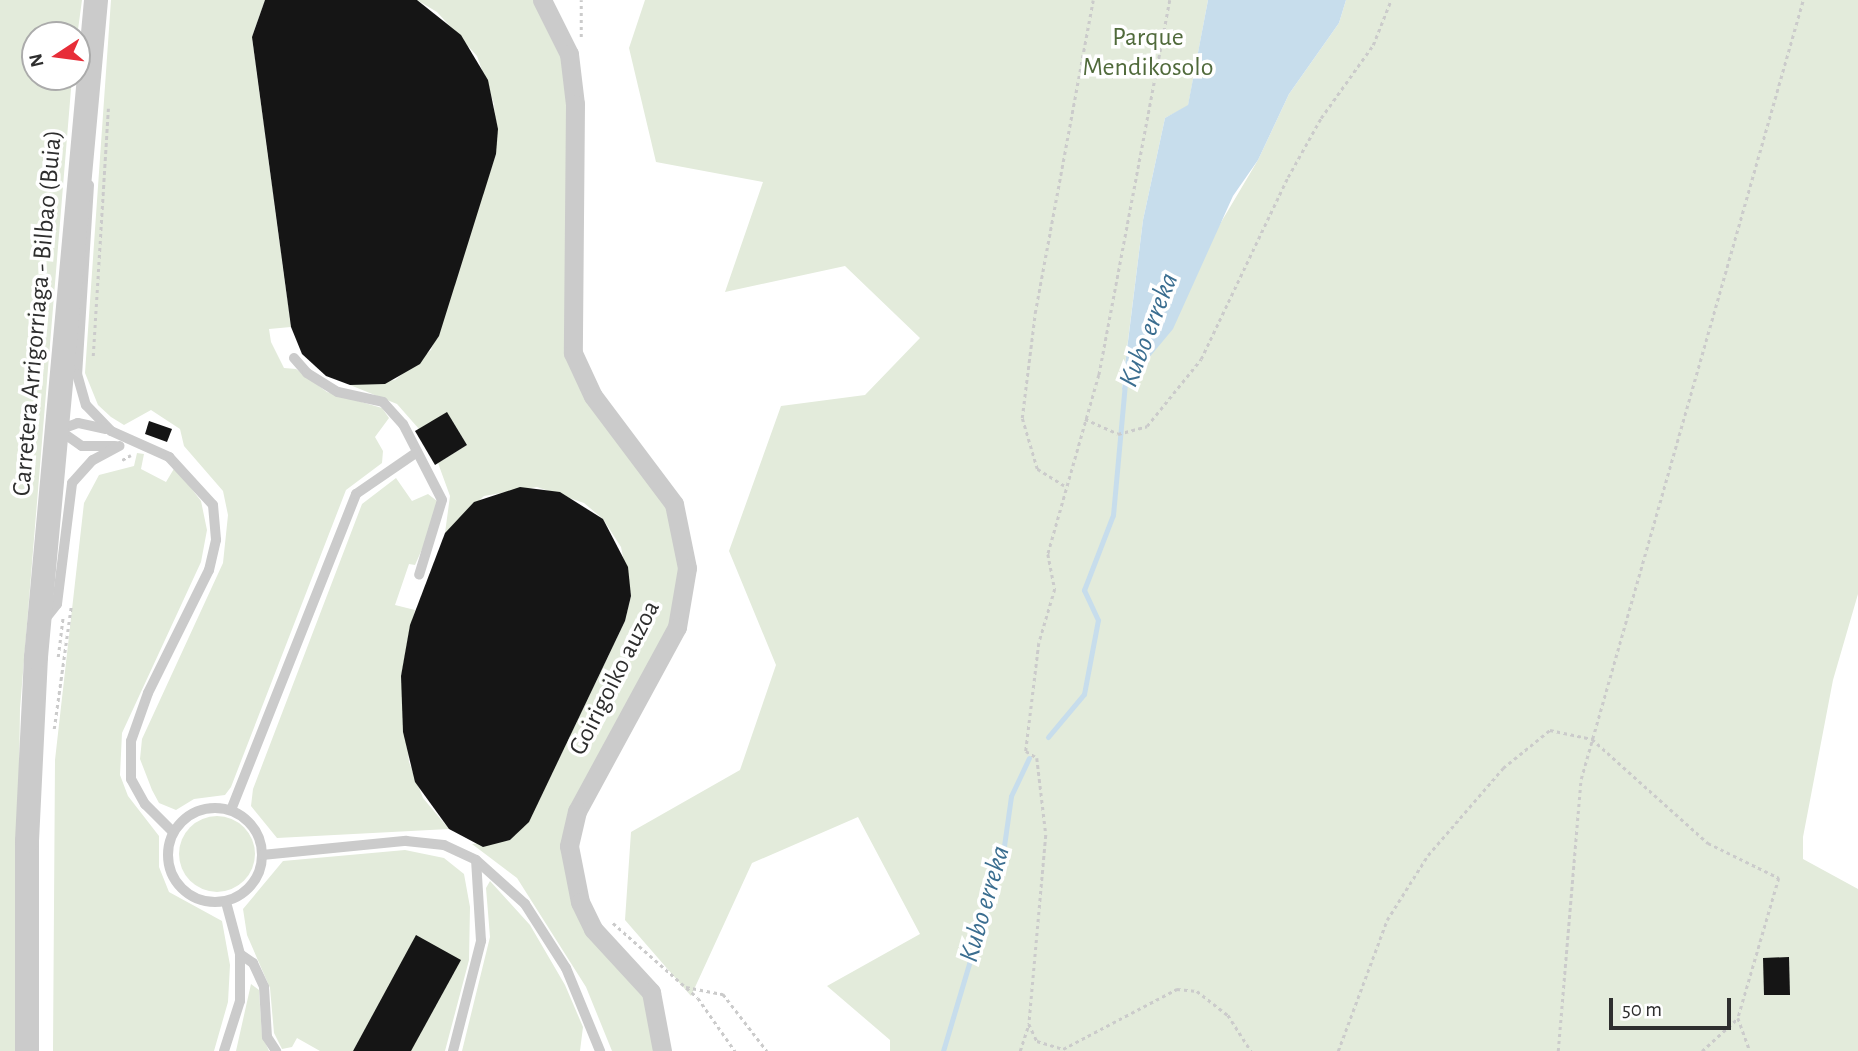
<!DOCTYPE html>
<style>
body{margin:0}
#map{position:relative;width:1858px;height:1051px;overflow:hidden;background:#fff;font-family:"Alegreya Sans",sans-serif}
div>[style]{position:absolute}
.green>*{inset:0;background:#e3ebdb}
.round{border-radius:50%}
.water>*{inset:0;background:#c7ddec}
.stream>*{height:5px;margin:-2.5px;padding:0 2.5px;transform-origin:2.5px;border-radius:2.5px;background:#c7ddec}
.building>*{inset:0;background:#151515}
.path>*{height:2.5px;margin-top:-1.25px;transform-origin:0;background:repeating-linear-gradient(90deg,#cbcbcb 0 3.5px,transparent 0 7px)}
.service>*{height:10px;margin:-5px;padding:0 5px;transform-origin:5px;border-radius:5px;background:#cbcbcb}
.service>.ring{margin:-5px;padding:0;box-sizing:content-box;background:none;border:10px solid #cbcbcb;border-radius:50%}
.minor>*{height:19px;margin:-9.5px;padding:0 9.5px;transform-origin:9.5px;border-radius:9.5px;background:#cbcbcb}
.tertiary>*{height:24px;margin:-12px;padding:0 12px;transform-origin:12px;border-radius:12px;background:#cbcbcb}
span{translate:-50% -50%;white-space:nowrap;text-align:center;line-height:1.15;-webkit-text-stroke:7px #fff;paint-order:stroke}
.park-label{font-size:26px;color:#506a3b}
.street-label{font-size:26px;color:#2e2e2e}
.water-label{font-size:28px;color:#3b6e90;font-style:italic}
.north{position:absolute;left:21px;top:21px;width:70px;height:70px;box-sizing:border-box;background:#fff;border:2px solid #ababab;border-radius:50%;rotate:257deg;font-size:19px;font-weight:700;line-height:28px;text-align:center;color:#2e2e2e}
.north::after{content:'';display:block;margin:auto;width:24px;height:32px;background:#e72d38;clip-path:polygon(50% 0,100% 100%,50% 72%,0 100%)}
.scale{position:absolute;left:1609px;top:998px;width:122px;height:32px;box-sizing:border-box;border:4px solid #2e2e2e;border-top:0;padding-left:9px;font-size:21px;line-height:24px;white-space:nowrap;color:#2e2e2e;-webkit-text-stroke:5px #fff;paint-order:stroke}
</style>
<div id="map">
<div class="green">
<i style="clip-path:polygon(0 0,82px 0,77px 37px,35px 35px,35px 77px,72px 77px,20px 709px,15px 1051px,0 1051px)"></i>
<i style="clip-path:polygon(111px 0,265px 0,252px 37px,291px 327px,269px 329px,271px 342px,284px 368px,296px 369px,327px 392px,382px 408px,389px 418px,375px 437px,383px 451px,382px 463px,346px 490px,231px 787px,225px 795px,194px 799px,176px 810px,159px 803px,152px 790px,140px 759px,142px 739px,223px 563px,228px 515px,223px 491px,184px 446px,180px 429px,151px 410px,124px 425px,111px 417px,98px 405px,85px 373px)"></i>
<i style="clip-path:polygon(417px 0,542px 0,569px 54px,573px 353px,674px 504px,682px 605px,577px 811px,580px 902px,639px 975px,662px 1051px,612px 1051px,586px 987px,517px 878px,472px 844px,510px 840px,529px 821px,625px 621px,631px 596px,621px 547px,603px 519px,584px 503px,537px 487px,484px 496px,445px 533px,450px 496px,438px 463px,467px 445px,447px 413px,419px 429px,397px 404px,350px 385px,395px 380px,431px 350px,496px 154px,494px 104px,477px 56px,437px 12px)"></i>
<i style="clip-path:polygon(645px 0,1208px 0,1188px 106px,1165px 118px,1143px 220px,1122px 389px,1258px 160px,1289px 94px,1339px 23px,1346px 0,1858px 0,1858px 594px,1833px 680px,1803px 837px,1803px 859px,1858px 889px,1858px 1051px,890px 1051px,890px 1040px,827px 986px,920px 934px,858px 817px,752px 863px,691px 996px,625px 920px,631px 832px,740px 770px,776px 665px,729px 551px,781px 406px,865px 395px,920px 338px,845px 266px,725px 292px,763px 182px,656px 162px,629px 48px)"></i>
<i style="clip-path:polygon(137px 453px,144px 454px,141px 469px,166px 482px,175px 467px,201px 501px,207px 530px,201px 562px,122px 733px,120px 775px,128px 796px,159px 836px,159px 867px,169px 892px,222px 921px,230px 965px,228px 1002px,214px 1051px,53px 1051px,55px 760px,84px 503px,99px 475px,134px 466px)"></i>
<i style="clip-path:polygon(396px 478px,412px 501px,428px 494px,437px 501px,436px 518px,415px 565px,409px 564px,395px 605px,415px 610px,401px 676px,409px 762px,423px 798px,449px 829px,277px 838px,251px 806px,253px 789px,362px 504px)"></i>
<i class="round" style="left:179px;top:816px;width:76px;height:76px"></i>
<i style="clip-path:polygon(405px 850px,444px 858px,464px 874px,470px 907px,469px 960px,445px 1051px,408px 1051px,366px 1028px,353px 1051px,320px 1051px,297px 1038px,292px 1047px,282px 1049px,274px 1033px,270px 988px,247px 935px,243px 909px,283px 861px)"></i>
<i style="clip-path:polygon(490px 881px,530px 925px,565px 985px,583px 1027px,580px 1051px,462px 1051px,490px 937px,486px 888px)"></i>
<i style="clip-path:polygon(251px 984px,259px 990px,262px 1035px,269px 1051px,236px 1051px)"></i>
</div>
<div class="water">
<i style="clip-path:polygon(1208px 0,1346px 0,1339px 23px,1289px 94px,1258px 160px,1233px 196px,1173px 329px,1122px 390px,1143px 220px,1165px 118px,1188px 105px)"></i>
</div>
<div class="stream">
<i style="left:1048px;top:737px;width:56px;rotate:-50.1deg"></i>
<i style="left:1084px;top:694px;width:75px;rotate:-79.3deg"></i>
<i style="left:1098px;top:620px;width:33px;rotate:-115deg"></i>
<i style="left:1084px;top:590px;width:80px;rotate:-68.9deg"></i>
<i style="left:1113px;top:515px;width:132px;rotate:-84.8deg"></i>
<i style="left:943px;top:1051px;width:214px;rotate:-73.4deg"></i>
<i style="left:1004px;top:846px;width:50px;rotate:-82deg"></i>
<i style="left:1011px;top:796px;width:42px;rotate:-64.7deg"></i>
</div>
<div class="building">
<i style="clip-path:polygon(265px 0,417px 0,461px 35px,488px 80px,498px 129px,496px 154px,439px 336px,420px 364px,385px 384px,350px 385px,326px 376px,302px 354px,291px 327px,252px 37px)"></i>
<i style="clip-path:polygon(447px 412px,467px 445px,435px 465px,415px 431px)"></i>
<i style="clip-path:polygon(149px 421px,172px 429px,167px 442px,145px 434px)"></i>
<i style="clip-path:polygon(520px 487px,560px 492px,603px 519px,628px 567px,631px 596px,625px 621px,529px 822px,510px 840px,483px 847px,449px 829px,415px 782px,403px 732px,401px 676px,410px 625px,445px 533px,474px 502px)"></i>
<i style="clip-path:polygon(416px 935px,461px 960px,411px 1051px,353px 1051px)"></i>
<i style="clip-path:polygon(1789px 957px,1790px 995px,1764px 995px,1763px 958px)"></i>
</div>
<div class="path">
<i style="left:1170px;top:0;width:382px;rotate:100.7deg"></i>
<i style="left:1099px;top:375px;width:186px;rotate:105.9deg"></i>
<i style="left:1048px;top:554px;width:36px;rotate:79deg"></i>
<i style="left:1055px;top:589px;width:56px;rotate:106.5deg"></i>
<i style="left:1039px;top:643px;width:109px;rotate:96.9deg"></i>
<i style="left:1026px;top:751px;width:13px;rotate:32deg"></i>
<i style="left:1037px;top:758px;width:78px;rotate:83.3deg"></i>
<i style="left:1046px;top:835px;width:190px;rotate:95.1deg"></i>
<i style="left:1029px;top:1024px;width:19px;rotate:65deg"></i>
<i style="left:1037px;top:1041px;width:27px;rotate:17deg"></i>
<i style="left:1063px;top:1049px;width:129px;rotate:-27.8deg"></i>
<i style="left:1177px;top:989px;width:20px;rotate:6deg"></i>
<i style="left:1197px;top:991px;width:39px;rotate:38deg"></i>
<i style="left:1228px;top:1015px;width:43px;rotate:57.4deg"></i>
<i style="left:581px;top:37px;width:37px;rotate:-90deg"></i>
<i style="left:93px;top:356px;width:248px;rotate:-86.5deg"></i>
<i style="left:1085px;top:419px;width:36px;rotate:24deg"></i>
<i style="left:1118px;top:434px;width:30px;rotate:-15deg"></i>
<i style="left:1147px;top:426px;width:86px;rotate:-51.1deg"></i>
<i style="left:1201px;top:359px;width:202px;rotate:-64.5deg"></i>
<i style="left:1288px;top:177px;width:68px;rotate:-60.8deg"></i>
<i style="left:1321px;top:118px;width:90px;rotate:-54.5deg"></i>
<i style="left:1373px;top:45px;width:48px;rotate:-68.2deg"></i>
<i style="left:122px;top:460px;width:10px;rotate:-29deg"></i>
<i style="left:1064px;top:486px;width:32px;rotate:-148deg"></i>
<i style="left:1037px;top:469px;width:53px;rotate:-106.4deg"></i>
<i style="left:1022px;top:418px;width:106px;rotate:-82.9deg"></i>
<i style="left:1035px;top:313px;width:318px;rotate:-79.5deg"></i>
<i style="left:58px;top:657px;width:39px;rotate:-83deg"></i>
<i style="left:54px;top:729px;width:123px;rotate:-82.1deg"></i>
<i style="left:613px;top:923px;width:113px;rotate:41.4deg"></i>
<i style="left:698px;top:998px;width:65px;rotate:55.1deg"></i>
<i style="left:686px;top:987px;width:38px;rotate:11deg"></i>
<i style="left:723px;top:994px;width:72px;rotate:52.3deg"></i>
<i style="left:1020px;top:1051px;width:28px;rotate:-72deg"></i>
<i style="left:1338px;top:1051px;width:140px;rotate:-69.5deg"></i>
<i style="left:1387px;top:920px;width:77px;rotate:-57.8deg"></i>
<i style="left:1428px;top:855px;width:115px;rotate:-49.2deg"></i>
<i style="left:1503px;top:768px;width:60px;rotate:-39deg"></i>
<i style="left:1550px;top:730px;width:43px;rotate:12.1deg"></i>
<i style="left:1592px;top:739px;width:156px;rotate:41.9deg"></i>
<i style="left:1708px;top:843px;width:79px;rotate:26.2deg"></i>
<i style="left:1779px;top:878px;width:146px;rotate:106.3deg"></i>
<i style="left:1738px;top:1018px;width:35px;rotate:70deg"></i>
<i style="left:1558px;top:1051px;width:273px;rotate:-85.2deg"></i>
<i style="left:1581px;top:779px;width:810px;rotate:-74.09deg"></i>
<i style="left:1702px;top:1051px;width:49px;rotate:-42.5deg"></i>
</div>
<div class="service">
<i style="left:89px;top:185px;width:189px;rotate:93.6deg"></i>
<i style="left:77px;top:374px;width:32px;rotate:74deg"></i>
<i style="left:86px;top:405px;width:36px;rotate:46deg"></i>
<i style="left:111px;top:431px;width:64px;rotate:24.1deg"></i>
<i style="left:169px;top:457px;width:65px;rotate:47.5deg"></i>
<i style="left:213px;top:505px;width:35px;rotate:85deg"></i>
<i style="left:216px;top:540px;width:31px;rotate:103deg"></i>
<i style="left:209px;top:570px;width:137px;rotate:116.4deg"></i>
<i style="left:148px;top:693px;width:51px;rotate:109.5deg"></i>
<i style="left:131px;top:741px;width:38px;rotate:90deg"></i>
<i style="left:131px;top:779px;width:29px;rotate:61deg"></i>
<i style="left:145px;top:804px;width:40px;rotate:45deg"></i>
<i style="left:294px;top:358px;width:20px;rotate:49deg"></i>
<i style="left:307px;top:373px;width:36px;rotate:32deg"></i>
<i style="left:338px;top:392px;width:46px;rotate:12.5deg"></i>
<i style="left:383px;top:402px;width:30px;rotate:48deg"></i>
<i style="left:403px;top:424px;width:85px;rotate:62.8deg"></i>
<i style="left:442px;top:500px;width:78px;rotate:107deg"></i>
<i style="left:106px;top:429px;width:29px;rotate:-168deg"></i>
<i style="left:78px;top:423px;width:20px;rotate:160deg"></i>
<i style="left:59px;top:430px;width:28px;rotate:35deg"></i>
<i style="left:82px;top:446px;width:33px"></i>
<i style="left:46px;top:618px;width:18px;rotate:-52deg"></i>
<i style="left:57px;top:604px;width:122px;rotate:-82.9deg"></i>
<i style="left:72px;top:483px;width:31px;rotate:-48deg"></i>
<i style="left:93px;top:460px;width:30px;rotate:-28deg"></i>
<i class="ring" style="left:168px;top:808px;width:84px;height:84px"></i>
<i style="left:231px;top:810px;width:340px;rotate:-68.4deg"></i>
<i style="left:356px;top:494px;width:74px;rotate:-34.5deg"></i>
<i style="left:262px;top:855px;width:145px;rotate:-5.6deg"></i>
<i style="left:406px;top:841px;width:38px;rotate:6deg"></i>
<i style="left:444px;top:845px;width:35px;rotate:25deg"></i>
<i style="left:476px;top:860px;width:66px;rotate:41.9deg"></i>
<i style="left:525px;top:904px;width:76px;rotate:57.4deg"></i>
<i style="left:566px;top:968px;width:90px;rotate:67.7deg"></i>
<i style="left:240px;top:954px;width:16px;rotate:35deg"></i>
<i style="left:253px;top:963px;width:26px;rotate:65deg"></i>
<i style="left:264px;top:987px;width:50px;rotate:86.6deg"></i>
<i style="left:267px;top:1037px;width:17px;rotate:57deg"></i>
<i style="left:224px;top:1051px;width:52px;rotate:-72.3deg"></i>
<i style="left:240px;top:1001px;width:47px;rotate:-90deg"></i>
<i style="left:240px;top:954px;width:54px;rotate:-105.1deg"></i>
<i style="left:453px;top:1051px;width:114px;rotate:-75.7deg"></i>
<i style="left:481px;top:941px;width:81px;rotate:-93.5deg"></i>
</div>
<div class="minor">
<i style="left:542px;top:0;width:60px;rotate:63.4deg"></i>
<i style="left:569px;top:54px;width:50px;rotate:83.2deg"></i>
<i style="left:575px;top:104px;width:249px;rotate:90.5deg"></i>
<i style="left:573px;top:353px;width:47px;rotate:65.1deg"></i>
<i style="left:593px;top:396px;width:135px;rotate:53.1deg"></i>
<i style="left:674px;top:504px;width:65px;rotate:78.5deg"></i>
<i style="left:687px;top:568px;width:60px;rotate:99.6deg"></i>
<i style="left:677px;top:627px;width:209px;rotate:118.5deg"></i>
<i style="left:577px;top:811px;width:36px;rotate:103deg"></i>
<i style="left:569px;top:846px;width:57px;rotate:78.9deg"></i>
<i style="left:580px;top:902px;width:30px;rotate:64deg"></i>
<i style="left:593px;top:929px;width:86px;rotate:47.4deg"></i>
<i style="left:651px;top:992px;width:60px;rotate:79.4deg"></i>
</div>
<div class="tertiary">
<i style="left:27px;top:1051px;width:210px;rotate:-90deg"></i>
<i style="left:27px;top:841px;width:184px;rotate:-87.2deg"></i>
<i style="left:36px;top:657px;width:660px;rotate:-84.78deg"></i>
</div>
<div class="park-label">
<span style="left:1148px;top:53px">Parque<br>Mendikosolo</span>
</div>
<div class="street-label">
<span style="left:38px;top:313px;rotate:-85deg">Carretera Arrigorriaga - Bilbao (Buia)</span>
<span style="left:615px;top:678px;rotate:-63deg">Goirigoiko auzoa</span>
</div>
<div class="water-label">
<span style="left:1149px;top:330px;rotate:-69deg">Kubo erreka</span>
<span style="left:985px;top:904px;rotate:-74deg">Kubo erreka</span>
</div>
<div class="north">N</div>
<div class="scale">50 m</div>
</div>
